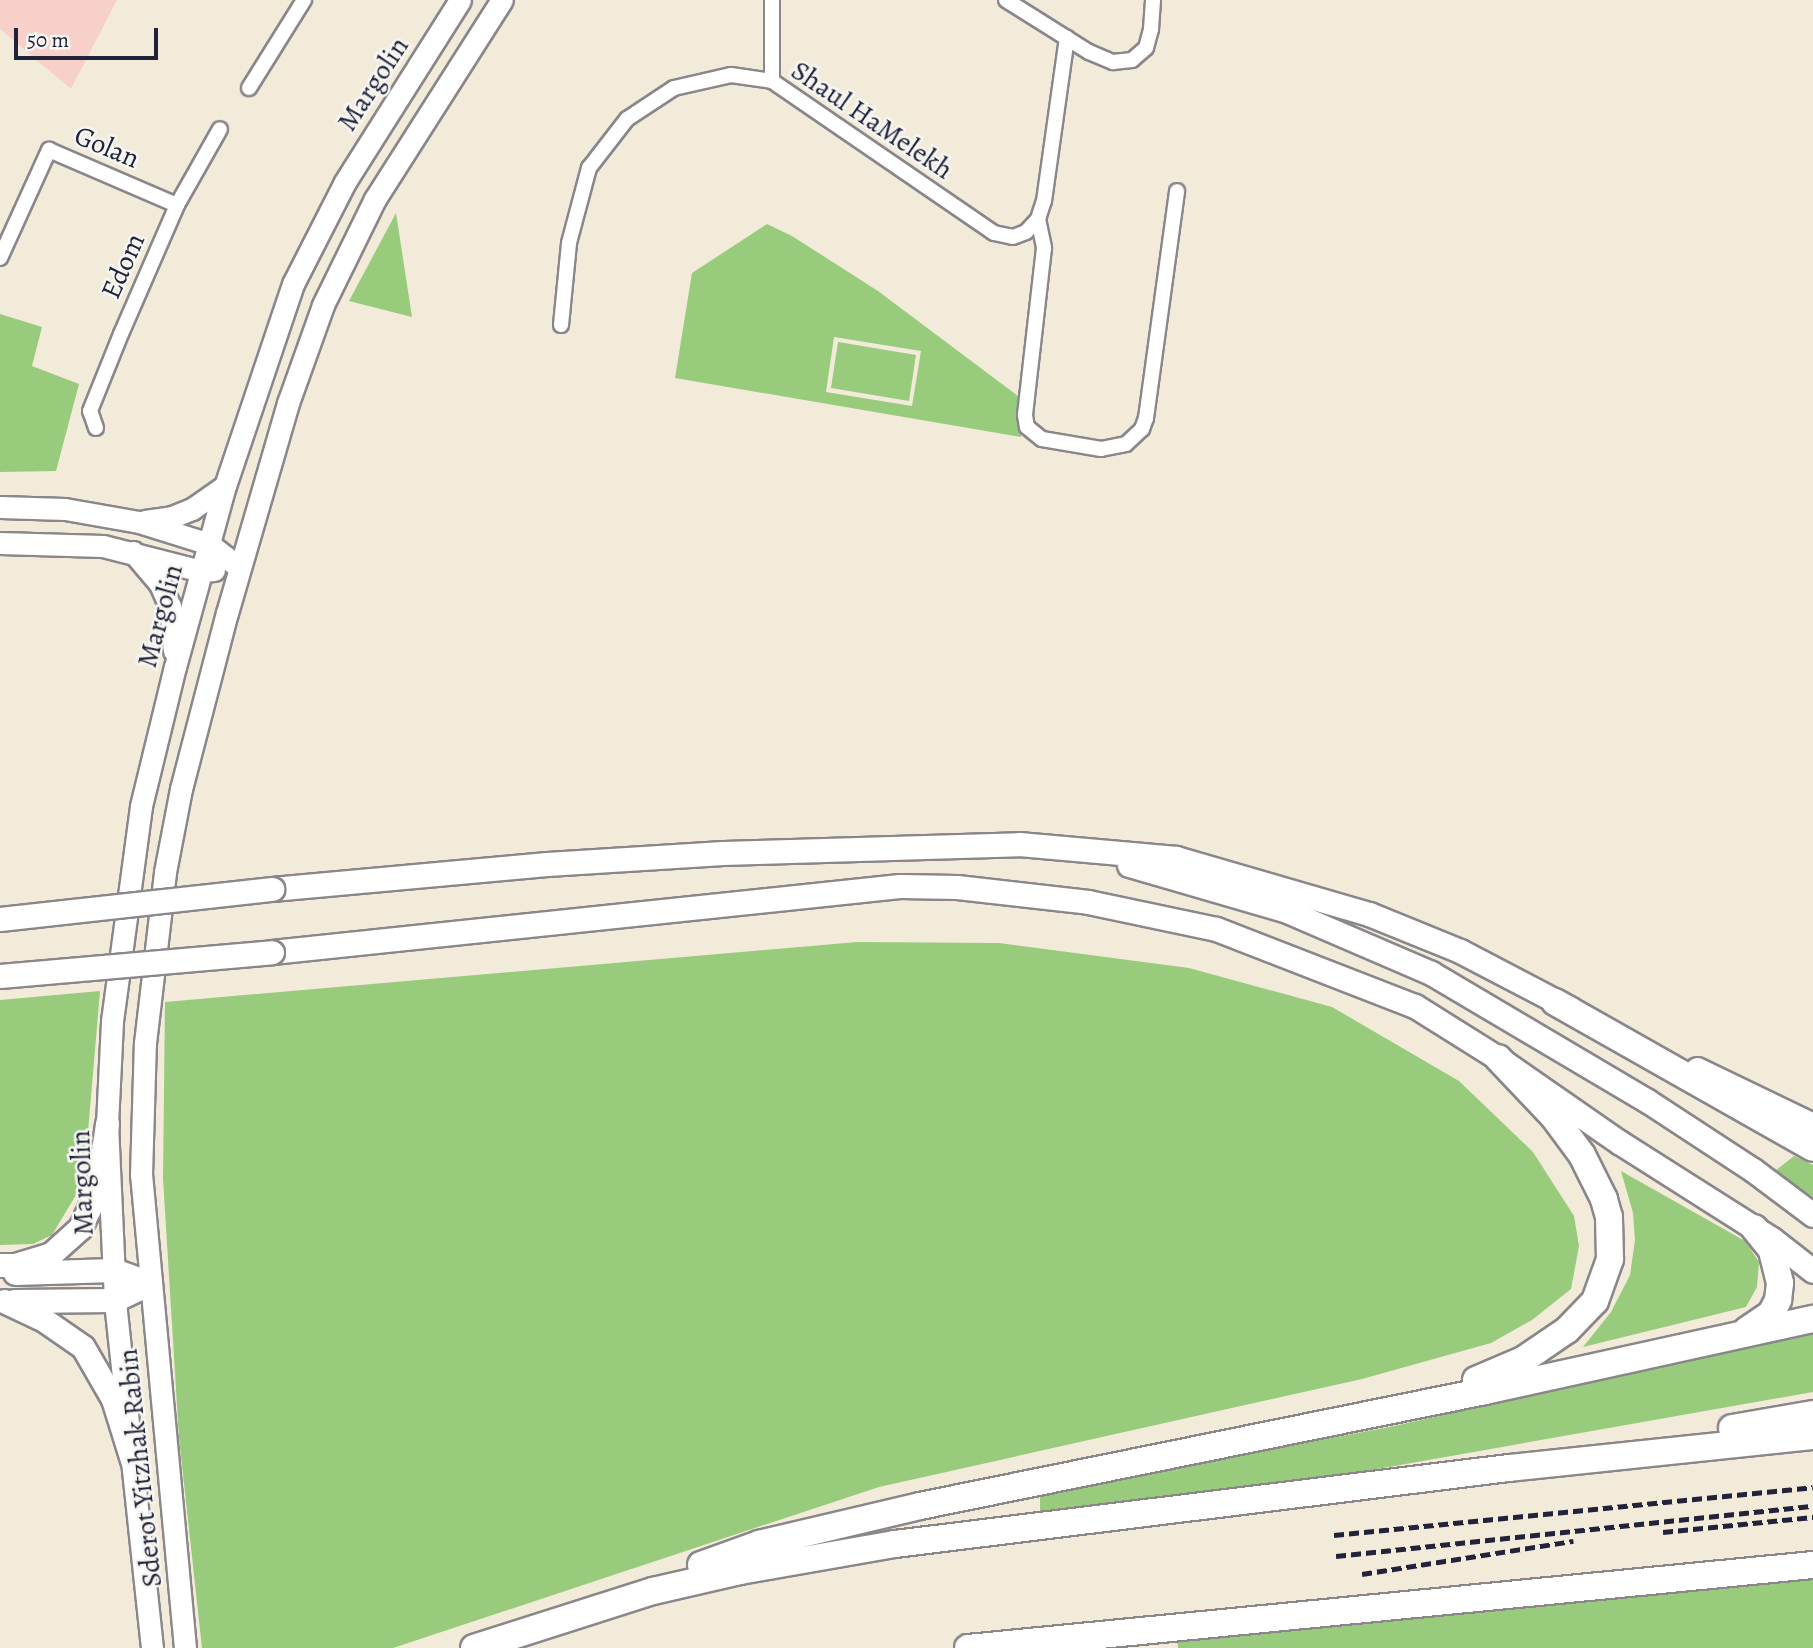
<!DOCTYPE html>
<style>
body{margin:0}
#map{position:relative;width:1813px;height:1648px;overflow:hidden;background:#f3ebda;font-family:Alegreya,serif}
div>[style]{position:absolute}
.built>*{inset:0;background:#f7d0ca}
.green>*{inset:0;background:#98cb7c}
.roads{filter:drop-shadow(2px 0 #8a868a) drop-shadow(-2px 0 #8a868a) drop-shadow(0 2px #8a868a) drop-shadow(0 -2px #8a868a)}
.street>*{height:14px;margin:-7px;padding:0 7px;transform-origin:7px;border-radius:7px;background:#fff}
.secondary>*{height:21px;margin:-10.5px;padding:0 10.5px;transform-origin:10.5px;border-radius:10.5px;background:#fff}
.primary>*{height:23px;margin:-11.5px;padding:0 11.5px;transform-origin:11.5px;border-radius:11.5px;background:#fff}
.highway>*{height:26px;margin:-13px;padding:0 13px;transform-origin:13px;border-radius:13px;background:#fff}
.rail>*{height:5px;margin-top:-2.5px;transform-origin:0;background:repeating-linear-gradient(90deg,#22223b 0 10px,transparent 0 15px)}
.bridges{filter:drop-shadow(2px 0 #8a868a) drop-shadow(-2px 0 #8a868a) drop-shadow(0 2px #8a868a) drop-shadow(0 -2px #8a868a)}
.primary-bridge>*{height:23px;margin:-11.5px;padding:0 11.5px;transform-origin:11.5px;border-radius:11.5px;background:#fff}
span{translate:-50% -50%;white-space:nowrap;text-align:center;line-height:1.15;-webkit-text-stroke:5px #f6f6f2;paint-order:stroke}
.street-label{font-size:28px;color:#22223b}
.scale{position:absolute;left:14px;top:28px;width:144px;height:32px;box-sizing:border-box;border:4px solid #22223b;border-top:0;padding-left:9px;font-size:21px;line-height:24px;white-space:nowrap;color:#22223b;-webkit-text-stroke:5px #f6f6f2;paint-order:stroke}
</style>
<div id="map">
<div class="built">
<i style="clip-path:polygon(0 0,117px 0,71px 89px,0 29px)"></i>
</div>
<div class="green">
<i style="clip-path:polygon(396px 213px,412px 317px,349px 301px)"></i>
<i style="clip-path:polygon(evenodd,767px 224px,792px 236px,878px 291px,1026px 402px,1021px 437px,675px 378px,692px 273px,767px 224px,834px 337px,921px 351px,912px 406px,826px 392px,834px 337px)"></i>
<i style="clip-path:polygon(0 314px,42px 327px,32px 366px,79px 384px,56px 471px,0 472px)"></i>
<i style="clip-path:polygon(838px 342px,916px 355px,909px 401px,831px 388px)"></i>
<i style="clip-path:polygon(857px 942px,999px 943px,1189px 968px,1332px 1007px,1459px 1081px,1533px 1152px,1574px 1216px,1579px 1246px,1571px 1289px,1532px 1320px,1491px 1343px,1362px 1379px,879px 1487px,393px 1648px,202px 1648px,179px 1438px,163px 1179px,165px 1002px)"></i>
<i style="clip-path:polygon(100px 991px,88px 1132px,76px 1195px,52px 1235px,33px 1244px,0 1245px,0 1000px)"></i>
<i style="clip-path:polygon(1794px 1156px,1813px 1165px,1813px 1197px,1775px 1171px)"></i>
<i style="clip-path:polygon(1621px 1171px,1745px 1241px,1759px 1262px,1757px 1287px,1746px 1307px,1583px 1347px,1611px 1312px,1630px 1275px,1635px 1240px,1633px 1213px)"></i>
<i style="clip-path:polygon(1813px 1332px,1813px 1392px,1372px 1470px,1040px 1512px,1040px 1494px,1394px 1426px)"></i>
<i style="clip-path:polygon(1813px 1577px,1813px 1648px,1178px 1648px,1177px 1638px)"></i>
</div>
<div class="roads">
<div class="street">
<i style="left:772px;top:0;width:81px;rotate:90deg"></i>
<i style="left:1006px;top:0;width:98px;rotate:32.1deg"></i>
<i style="left:1089px;top:52px;width:26px;rotate:23deg"></i>
<i style="left:1113px;top:62px;width:19px;rotate:-6deg"></i>
<i style="left:1132px;top:60px;width:18px;rotate:-41deg"></i>
<i style="left:1146px;top:48px;width:20px;rotate:-75deg"></i>
<i style="left:1151px;top:29px;width:29px;rotate:-86deg"></i>
<i style="left:249px;top:88px;width:104px;rotate:-58deg"></i>
<i style="left:1038px;top:219px;width:30px;rotate:78deg"></i>
<i style="left:1044px;top:248px;width:168px;rotate:96.5deg"></i>
<i style="left:1025px;top:415px;width:12px;rotate:81deg"></i>
<i style="left:1027px;top:427px;width:19px;rotate:39deg"></i>
<i style="left:1042px;top:439px;width:60px;rotate:9.6deg"></i>
<i style="left:1101px;top:449px;width:25px;rotate:-11deg"></i>
<i style="left:1126px;top:444px;width:22px;rotate:-43deg"></i>
<i style="left:1142px;top:429px;width:12px;rotate:-70deg"></i>
<i style="left:1146px;top:418px;width:229px;rotate:-82.2deg"></i>
<i style="left:0;top:258px;width:119px;rotate:-65.6deg"></i>
<i style="left:49px;top:150px;width:139px;rotate:23.3deg"></i>
<i style="left:561px;top:325px;width:82px;rotate:-84.4deg"></i>
<i style="left:569px;top:243px;width:78px;rotate:-75.1deg"></i>
<i style="left:589px;top:168px;width:62px;rotate:-52.2deg"></i>
<i style="left:627px;top:119px;width:56px;rotate:-33.4deg"></i>
<i style="left:674px;top:88px;width:58px;rotate:-12.8deg"></i>
<i style="left:731px;top:75px;width:41px;rotate:8.3deg"></i>
<i style="left:772px;top:81px;width:269px;rotate:34.4deg"></i>
<i style="left:994px;top:233px;width:19px;rotate:12deg"></i>
<i style="left:1013px;top:237px;width:14px;rotate:-21deg"></i>
<i style="left:1026px;top:232px;width:18px;rotate:-47deg"></i>
<i style="left:1038px;top:219px;width:19px;rotate:-72deg"></i>
<i style="left:1044px;top:201px;width:165px;rotate:-82deg"></i>
<i style="left:96px;top:428px;width:18px;rotate:-109deg"></i>
<i style="left:90px;top:411px;width:83px;rotate:-68.1deg"></i>
<i style="left:121px;top:334px;width:141px;rotate:-66.5deg"></i>
<i style="left:177px;top:205px;width:87px;rotate:-60.5deg"></i>
</div>
<div class="secondary">
<i style="left:0;top:507px;width:65px;rotate:1.8deg"></i>
<i style="left:65px;top:509px;width:75px;rotate:10deg"></i>
<i style="left:139px;top:522px;width:73px;rotate:17.4deg"></i>
<i style="left:209px;top:544px;width:39px;rotate:38deg"></i>
<i style="left:145px;top:521px;width:27px;rotate:-8deg"></i>
<i style="left:172px;top:517px;width:22px;rotate:-22deg"></i>
<i style="left:192px;top:509px;width:40px;rotate:-34.9deg"></i>
<i style="left:0;top:543px;width:103px;rotate:1.7deg"></i>
<i style="left:103px;top:546px;width:101px;rotate:14.3deg"></i>
<i style="left:201px;top:571px;width:13px;rotate:-4deg"></i>
<i style="left:133px;top:552px;width:42px;rotate:49.8deg"></i>
<i style="left:160px;top:584px;width:24px;rotate:66deg"></i>
<i style="left:170px;top:606px;width:45px;rotate:84.9deg"></i>
<i style="left:152px;top:1648px;width:350px;rotate:-96.1deg"></i>
<i style="left:115px;top:1300px;width:176px;rotate:-92.6deg"></i>
<i style="left:107px;top:1124px;width:103px;rotate:-87.2deg"></i>
<i style="left:112px;top:1021px;width:217px;rotate:-82.3deg"></i>
<i style="left:141px;top:806px;width:143px;rotate:-76.3deg"></i>
<i style="left:175px;top:667px;width:188px;rotate:-74.6deg"></i>
<i style="left:225px;top:486px;width:213px;rotate:-71.4deg"></i>
<i style="left:293px;top:284px;width:114px;rotate:-63deg"></i>
<i style="left:345px;top:182px;width:215px;rotate:-57.7deg"></i>
<i style="left:185px;top:1648px;width:475px;rotate:-95.3deg"></i>
<i style="left:141px;top:1175px;width:132px;rotate:-88.3deg"></i>
<i style="left:145px;top:1043px;width:172px;rotate:-83.3deg"></i>
<i style="left:165px;top:872px;width:85px;rotate:-79.1deg"></i>
<i style="left:181px;top:789px;width:182px;rotate:-75.4deg"></i>
<i style="left:227px;top:613px;width:219px;rotate:-73.8deg"></i>
<i style="left:288px;top:403px;width:104px;rotate:-70.3deg"></i>
<i style="left:323px;top:305px;width:118px;rotate:-63.9deg"></i>
<i style="left:375px;top:199px;width:236px;rotate:-57.5deg"></i>
</div>
<div class="primary">
<i style="left:1129px;top:865px;width:165px;rotate:16.2deg"></i>
<i style="left:1287px;top:911px;width:157px;rotate:23.3deg"></i>
<i style="left:1431px;top:973px;width:250px;rotate:30.6deg"></i>
<i style="left:1646px;top:1100px;width:128px;rotate:33.2deg"></i>
<i style="left:1753px;top:1170px;width:75px;rotate:36.9deg"></i>
<i style="left:272px;top:889px;width:276px;rotate:-5.2deg"></i>
<i style="left:547px;top:864px;width:176px;rotate:-3.6deg"></i>
<i style="left:723px;top:853px;width:296px;rotate:-1.7deg"></i>
<i style="left:1019px;top:844px;width:158px;rotate:5.1deg"></i>
<i style="left:1176px;top:858px;width:201px;rotate:16.2deg"></i>
<i style="left:1369px;top:914px;width:98px;rotate:22.1deg"></i>
<i style="left:1460px;top:951px;width:125px;rotate:27.6deg"></i>
<i style="left:272px;top:952px;width:631px;rotate:-6deg"></i>
<i style="left:900px;top:886px;width:57px;rotate:1deg"></i>
<i style="left:957px;top:887px;width:132px;rotate:6.5deg"></i>
<i style="left:1088px;top:902px;width:131px;rotate:11.9deg"></i>
<i style="left:1216px;top:929px;width:213px;rotate:21.2deg"></i>
<i style="left:1415px;top:1006px;width:98px;rotate:32.1deg"></i>
<i style="left:1498px;top:1058px;width:147px;rotate:34.8deg"></i>
<i style="left:1619px;top:1142px;width:181px;rotate:32.4deg"></i>
<i style="left:1772px;top:1239px;width:52px;rotate:38deg"></i>
<i style="left:1697px;top:1069px;width:129px;rotate:25.8deg"></i>
<i style="left:0;top:1265px;width:15px"></i>
<i style="left:15px;top:1265px;width:38px;rotate:-17deg"></i>
<i style="left:51px;top:1254px;width:39px;rotate:-42deg"></i>
<i style="left:80px;top:1228px;width:21px;rotate:-65deg"></i>
<i style="left:89px;top:1209px;width:39px;rotate:-73deg"></i>
<i style="left:100px;top:1172px;width:49px;rotate:-81.7deg"></i>
<i style="left:15px;top:1273px;width:99px;rotate:-1.7deg"></i>
<i style="left:114px;top:1270px;width:38px;rotate:20deg"></i>
<i style="left:4px;top:1301px;width:44px;rotate:25.4deg"></i>
<i style="left:44px;top:1320px;width:47px;rotate:34.7deg"></i>
<i style="left:83px;top:1347px;width:60px;rotate:60deg"></i>
<i style="left:113px;top:1399px;width:64px;rotate:72.7deg"></i>
<i style="left:14px;top:1301px;width:101px;rotate:-0.6deg"></i>
<i style="left:115px;top:1300px;width:39px;rotate:-26deg"></i>
</div>
<div class="highway">
<i style="left:1555px;top:1002px;width:296px;rotate:29.5deg"></i>
<i style="left:1747px;top:1330px;width:29px;rotate:-34deg"></i>
<i style="left:1771px;top:1314px;width:16px;rotate:-63deg"></i>
<i style="left:1778px;top:1300px;width:17px;rotate:-83deg"></i>
<i style="left:1780px;top:1283px;width:34px;rotate:-104deg"></i>
<i style="left:1772px;top:1250px;width:28px;rotate:-129deg"></i>
<i style="left:1476px;top:1380px;width:51px;rotate:-23.1deg"></i>
<i style="left:1523px;top:1360px;width:53px;rotate:-34.3deg"></i>
<i style="left:1567px;top:1330px;width:40px;rotate:-46deg"></i>
<i style="left:1595px;top:1301px;width:45px;rotate:-70.3deg"></i>
<i style="left:1610px;top:1259px;width:42px;rotate:-91.4deg"></i>
<i style="left:1609px;top:1217px;width:19px;rotate:-106deg"></i>
<i style="left:1604px;top:1199px;width:49px;rotate:-116.6deg"></i>
<i style="left:1582px;top:1155px;width:47px;rotate:-126.4deg"></i>
<i style="left:1554px;top:1117px;width:81px;rotate:-133.5deg"></i>
<i style="left:1732px;top:1428px;width:82px;rotate:-9.8deg"></i>
<i style="left:701px;top:1565px;width:62px;rotate:-19.9deg"></i>
<i style="left:759px;top:1544px;width:165px;rotate:-13.3deg"></i>
<i style="left:920px;top:1506px;width:577px;rotate:-11.5deg"></i>
<i style="left:1485px;top:1391px;width:336px;rotate:-12.4deg"></i>
<i style="left:474px;top:1648px;width:188px;rotate:-17.7deg"></i>
<i style="left:653px;top:1591px;width:89px;rotate:-12.9deg"></i>
<i style="left:740px;top:1571px;width:157px;rotate:-9.9deg"></i>
<i style="left:895px;top:1544px;width:619px;rotate:-7.06deg"></i>
<i style="left:1509px;top:1468px;width:306px;rotate:-6deg"></i>
<i style="left:968px;top:1648px;width:849px;rotate:-5.61deg"></i>
</div>
</div>
<div class="rail">
<i style="left:1663px;top:1532px;width:151px;rotate:-5.7deg"></i>
<i style="left:1334px;top:1535px;width:481px;rotate:-5.7deg"></i>
<i style="left:1336px;top:1556px;width:480px;rotate:-6deg"></i>
<i style="left:1362px;top:1574px;width:214px;rotate:-8.9deg"></i>
</div>
<div class="bridges">
<div class="primary-bridge">
<i style="left:0;top:919px;width:274px;rotate:-6.3deg"></i>
<i style="left:0;top:976px;width:273px;rotate:-5deg"></i>
</div>
</div>
<div class="street-label">
<span style="left:373px;top:84px;rotate:-57deg">Margolin</span>
<span style="left:872px;top:120px;rotate:34deg">Shaul HaMelekh</span>
<span style="left:107px;top:147px;rotate:23deg">Golan</span>
<span style="left:123px;top:266px;rotate:-66deg">Edom</span>
<span style="left:160px;top:616px;rotate:-75deg">Margolin</span>
<span style="left:82px;top:1183px;rotate:-92deg">Margolin</span>
<span style="left:140px;top:1468px;rotate:-96deg">Sderot Yitzhak Rabin</span>
</div>
<div class="scale">50 m</div>
</div>
